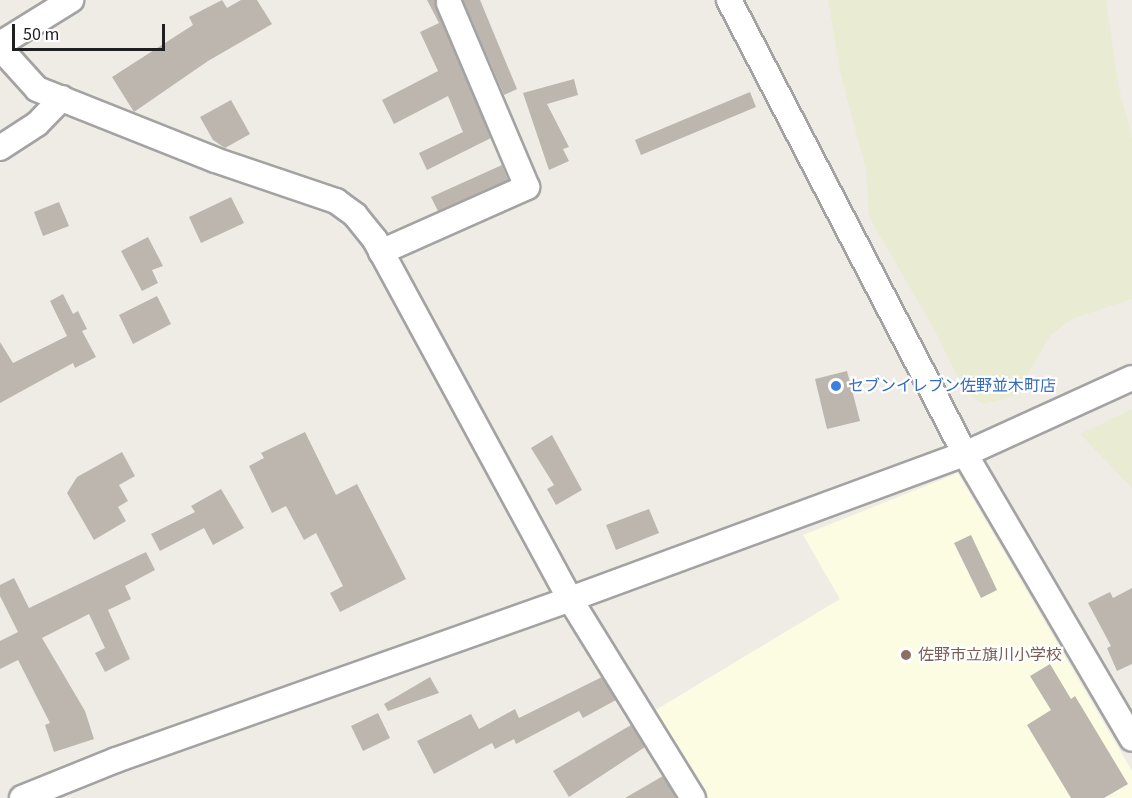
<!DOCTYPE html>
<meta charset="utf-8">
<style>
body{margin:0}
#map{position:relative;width:1132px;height:798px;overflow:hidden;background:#efece6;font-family:"Source Sans 3","Noto Sans JP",sans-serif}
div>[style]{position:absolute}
.education>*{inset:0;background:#fbfce2}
.farmland>*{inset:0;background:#e9ecd3}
.building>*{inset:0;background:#bcb6af}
.roads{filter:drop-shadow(2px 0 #a3a3a3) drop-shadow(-2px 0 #a3a3a3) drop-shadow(0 2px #a3a3a3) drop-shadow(0 -2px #a3a3a3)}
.minor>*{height:24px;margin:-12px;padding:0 12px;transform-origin:12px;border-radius:12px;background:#fff}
.dots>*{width:16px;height:16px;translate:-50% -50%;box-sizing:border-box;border:3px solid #fff;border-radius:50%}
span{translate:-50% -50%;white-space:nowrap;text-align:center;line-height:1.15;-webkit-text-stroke:4.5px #fff;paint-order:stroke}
.shop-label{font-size:16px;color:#366cbe}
.left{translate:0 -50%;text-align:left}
.education-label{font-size:16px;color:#785e54}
.scale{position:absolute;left:12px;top:24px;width:153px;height:27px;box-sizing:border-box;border:3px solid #1f1f1f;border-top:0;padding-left:8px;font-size:18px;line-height:21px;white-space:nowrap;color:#1f1f1f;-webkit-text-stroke:4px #fff;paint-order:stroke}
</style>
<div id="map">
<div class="education">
<i style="clip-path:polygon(958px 473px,1132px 771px,1132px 798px,709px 798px,654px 711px,840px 599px,803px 535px)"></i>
</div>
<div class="farmland">
<i style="clip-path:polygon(828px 0,1106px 0,1118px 84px,1132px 138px,1132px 299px,1071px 319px,1050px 336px,1015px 396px,983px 404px,965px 392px,935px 331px,869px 217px,866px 170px,841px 76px)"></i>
<i style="clip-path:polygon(1132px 409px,1132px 488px,1080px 434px)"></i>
</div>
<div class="building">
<i style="clip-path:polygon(222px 0,227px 8px,241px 0,257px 0,272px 24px,208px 61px,134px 112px,112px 77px,193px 25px,189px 17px)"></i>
<i style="clip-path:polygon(427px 0,435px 0,491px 138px,427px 170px,419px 153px,463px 132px,448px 96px,394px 124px,382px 100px,438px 71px,420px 32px,439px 23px)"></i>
<i style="clip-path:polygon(463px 0,480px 0,517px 89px,504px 95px)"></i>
<i style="clip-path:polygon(574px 79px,578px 95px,547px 104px,569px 147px,563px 149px,569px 161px,549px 170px,523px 93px)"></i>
<i style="clip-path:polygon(750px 92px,756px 107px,641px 155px,635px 140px)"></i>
<i style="clip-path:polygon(231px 100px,250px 134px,225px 148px,213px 140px,200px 117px)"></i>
<i style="clip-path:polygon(502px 165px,508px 180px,438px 211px,431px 197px)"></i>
<i style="clip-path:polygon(231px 197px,244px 223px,201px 243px,189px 217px)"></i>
<i style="clip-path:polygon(59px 202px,69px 226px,43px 236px,34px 212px)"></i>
<i style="clip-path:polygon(148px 237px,163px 266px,152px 270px,158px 283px,142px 291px,121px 251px)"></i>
<i style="clip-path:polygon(63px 294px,73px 314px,78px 311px,87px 329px,82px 331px,96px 357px,75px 368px,73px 363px,0 403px,0 342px,13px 363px,67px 336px,50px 301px)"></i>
<i style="clip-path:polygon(157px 296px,171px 324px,133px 344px,119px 315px)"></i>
<i style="clip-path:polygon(847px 371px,860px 421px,827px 429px,815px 379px)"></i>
<i style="clip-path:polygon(305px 432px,336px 495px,357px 484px,406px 579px,340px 612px,330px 593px,343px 586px,316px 533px,304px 540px,286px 506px,272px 513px,249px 466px,264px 458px,261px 453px)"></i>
<i style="clip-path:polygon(552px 435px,582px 490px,556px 505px,547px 489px,554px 485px,531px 448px)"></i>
<i style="clip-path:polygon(122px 452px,135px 476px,119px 485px,128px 501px,118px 507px,126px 521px,94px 540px,67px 493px,77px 477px)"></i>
<i style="clip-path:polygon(221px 489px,244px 528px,213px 545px,204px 528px,160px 551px,151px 534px,195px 512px,191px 506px)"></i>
<i style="clip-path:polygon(649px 509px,659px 533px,616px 550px,606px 525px)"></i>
<i style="clip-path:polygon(971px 535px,997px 590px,981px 598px,954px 543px)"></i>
<i style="clip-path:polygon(146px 552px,155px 570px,125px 586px,131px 599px,108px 610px,130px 659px,105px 672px,95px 653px,105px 648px,89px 614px,42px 638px,85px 711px,94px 739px,54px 752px,45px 725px,50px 723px,18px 660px,0 669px,0 641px,18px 632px,0 596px,0 585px,14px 578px,29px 608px)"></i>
<i style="clip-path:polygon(1132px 588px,1132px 664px,1117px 671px,1107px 648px,1111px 646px,1088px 603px,1110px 592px,1113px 598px)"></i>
<i style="clip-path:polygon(1050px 664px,1071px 699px,1075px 696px,1128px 784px,1104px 798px,1071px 798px,1027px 725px,1051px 710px,1030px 676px)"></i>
<i style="clip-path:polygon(430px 677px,439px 693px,388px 711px,384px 704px)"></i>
<i style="clip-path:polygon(602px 677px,616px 700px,583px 718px,579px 711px,516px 744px,514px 739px,495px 749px,492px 743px,434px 774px,417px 741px,471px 714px,479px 729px,515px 709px,519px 718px)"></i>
<i style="clip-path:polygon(378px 713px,390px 738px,363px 751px,351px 726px)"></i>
<i style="clip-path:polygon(631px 725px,645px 747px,569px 797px,553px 771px)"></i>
<i style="clip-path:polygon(663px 776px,676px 798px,625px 798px)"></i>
</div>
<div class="roads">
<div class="minor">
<i style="left:729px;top:0;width:512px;rotate:62.53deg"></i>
<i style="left:965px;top:454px;width:330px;rotate:59.6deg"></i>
<i style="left:0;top:44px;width:84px;rotate:-31.8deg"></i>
<i style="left:0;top:48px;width:55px;rotate:47.9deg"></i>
<i style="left:37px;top:89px;width:192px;rotate:21.7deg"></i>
<i style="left:215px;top:160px;width:128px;rotate:18.7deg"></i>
<i style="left:336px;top:201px;width:24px;rotate:36deg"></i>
<i style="left:355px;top:215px;width:32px;rotate:51deg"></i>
<i style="left:375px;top:240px;width:409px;rotate:61.5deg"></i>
<i style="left:570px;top:599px;width:234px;rotate:58.3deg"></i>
<i style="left:0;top:148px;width:44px;rotate:-33deg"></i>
<i style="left:37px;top:124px;width:36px;rotate:-46deg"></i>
<i style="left:381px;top:252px;width:160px;rotate:-24deg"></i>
<i style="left:527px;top:187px;width:200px;rotate:-113deg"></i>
<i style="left:22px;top:798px;width:101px;rotate:-22deg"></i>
<i style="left:116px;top:760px;width:482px;rotate:-19.5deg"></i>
<i style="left:570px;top:599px;width:421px;rotate:-20.2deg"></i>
<i style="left:965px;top:454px;width:183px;rotate:-24.5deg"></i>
</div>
</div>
<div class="dots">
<i style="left:836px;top:386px;background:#3f7fe0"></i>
<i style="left:906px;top:655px;background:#8d6e63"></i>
</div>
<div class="shop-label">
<span class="left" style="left:848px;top:386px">セブンイレブン佐野並木町店</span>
</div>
<div class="education-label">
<span class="left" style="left:918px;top:655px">佐野市立旗川小学校</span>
</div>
<div class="scale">50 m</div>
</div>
